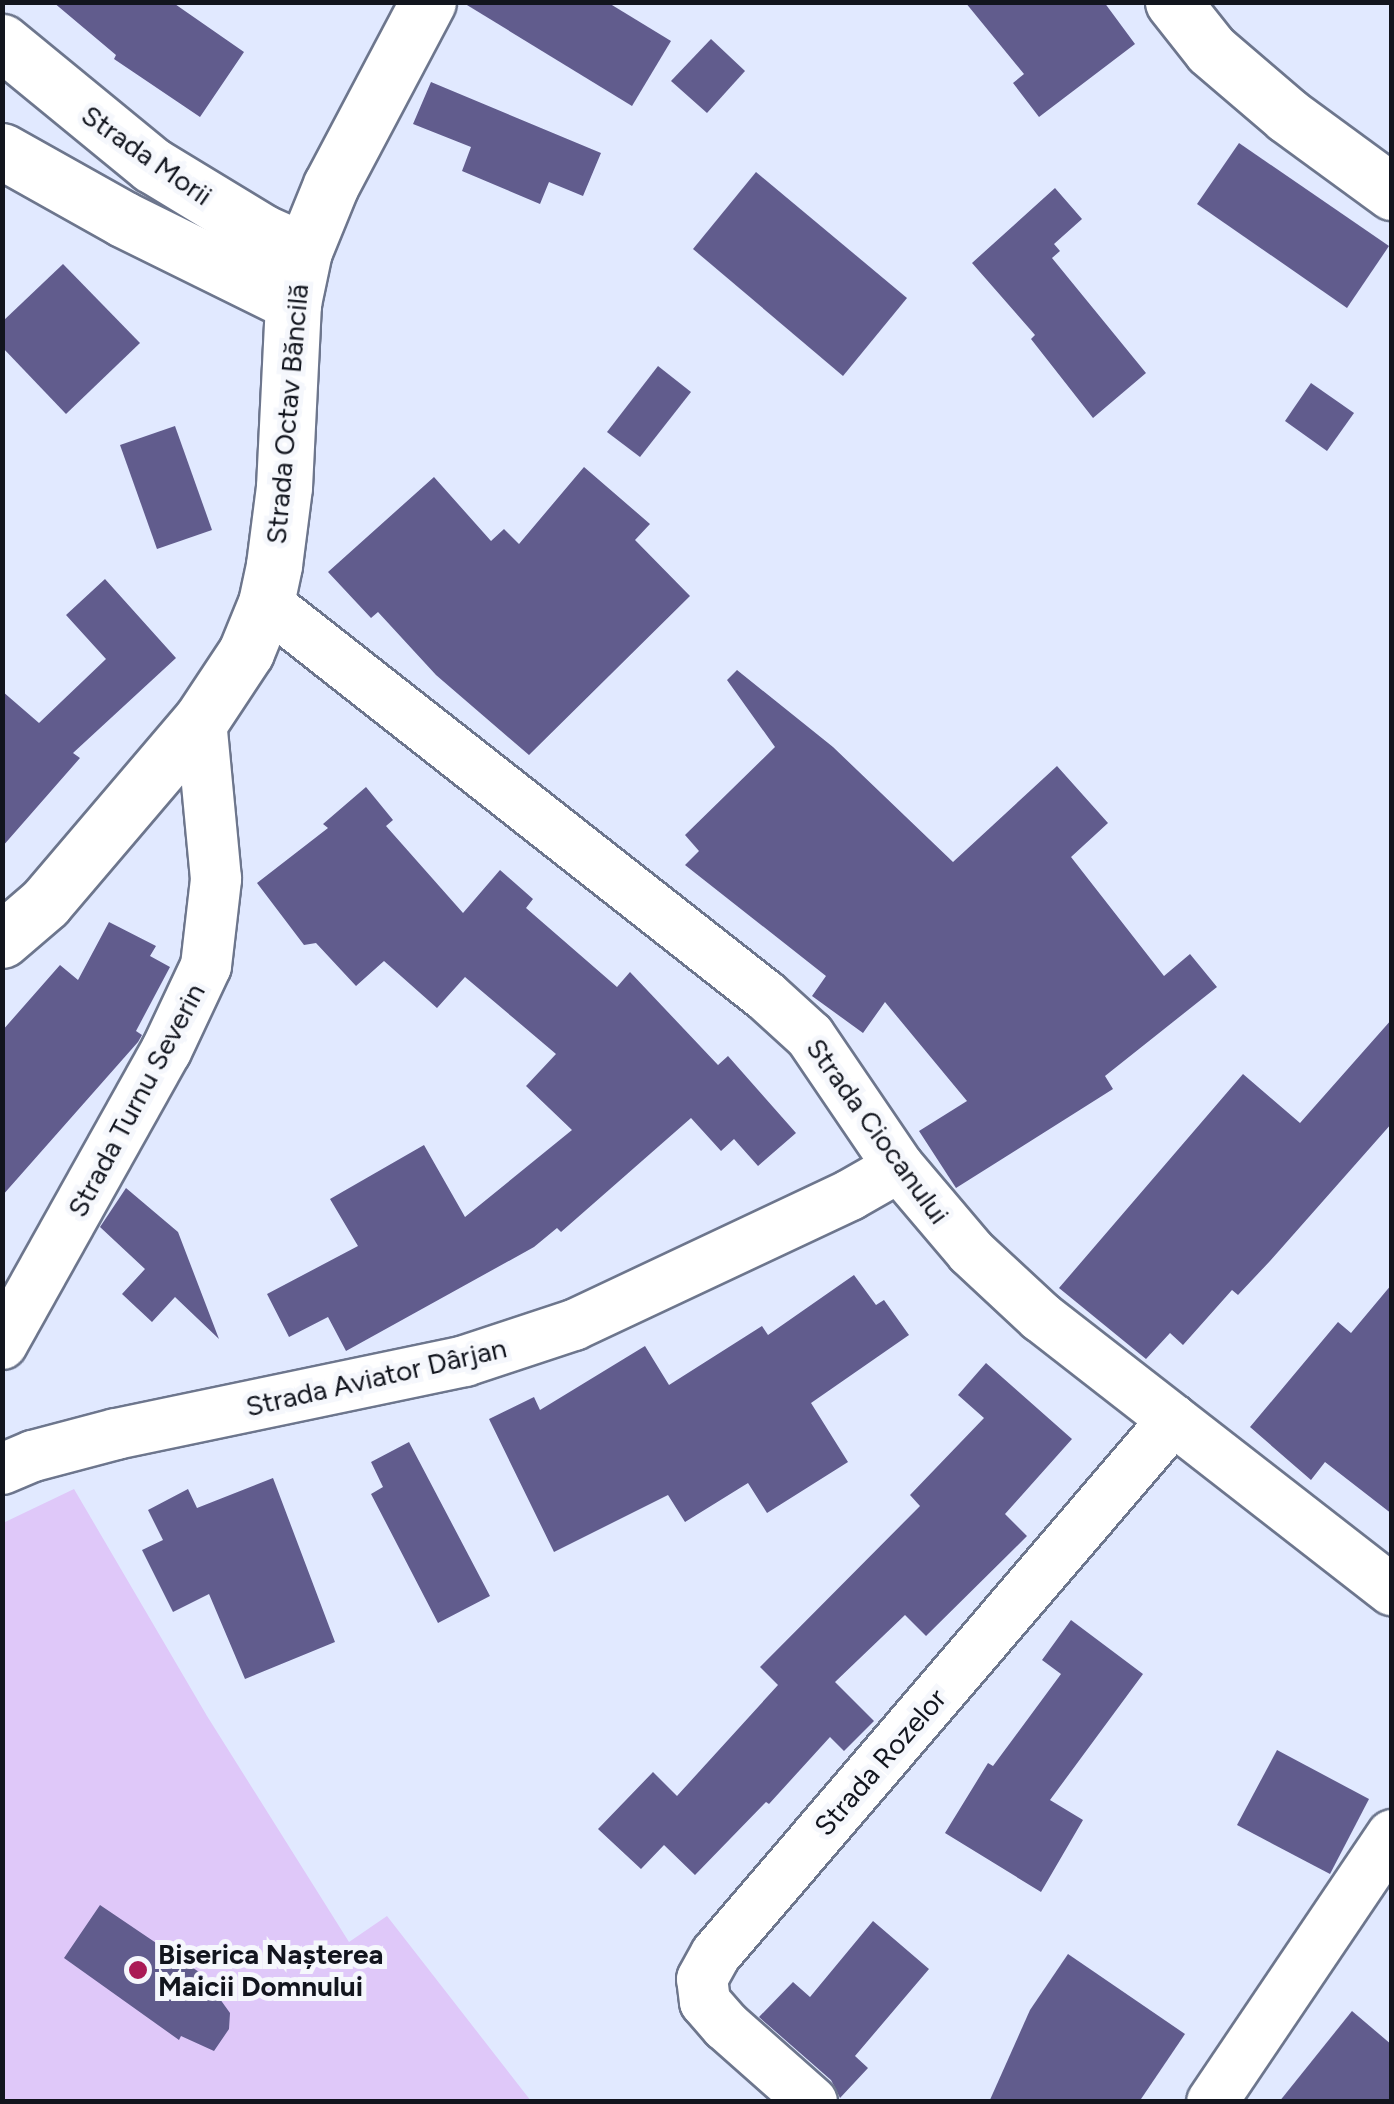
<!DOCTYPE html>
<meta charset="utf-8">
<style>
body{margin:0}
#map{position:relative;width:1394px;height:2104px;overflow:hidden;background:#e1e9ff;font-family:Figtree,sans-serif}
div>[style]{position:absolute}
.green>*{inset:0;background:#dfc8f9}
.building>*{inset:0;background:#615c8d}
.roads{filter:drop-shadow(2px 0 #6d768d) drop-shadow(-2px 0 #6d768d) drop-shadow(0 2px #6d768d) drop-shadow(0 -2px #6d768d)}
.street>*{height:50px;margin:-25px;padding:0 25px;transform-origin:25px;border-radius:25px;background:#fff}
.secondary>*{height:55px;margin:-27.5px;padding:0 27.5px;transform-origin:27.5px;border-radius:27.5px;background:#fff}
.dots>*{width:28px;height:28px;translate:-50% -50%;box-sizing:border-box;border:5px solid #f5f7fc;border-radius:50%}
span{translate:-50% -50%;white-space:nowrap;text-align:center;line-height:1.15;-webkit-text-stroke:10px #f5f7fc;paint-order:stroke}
.street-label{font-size:28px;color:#12151e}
.poi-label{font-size:28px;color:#12151e;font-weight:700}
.left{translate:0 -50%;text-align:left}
.frame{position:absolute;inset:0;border:5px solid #12151e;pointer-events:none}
</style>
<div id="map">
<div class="green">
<i style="clip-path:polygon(74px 1489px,207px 1716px,349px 1942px,387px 1916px,531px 2101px,3px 2102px,3px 1523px)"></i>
</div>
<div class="building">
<i style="clip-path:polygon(53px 2px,172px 2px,244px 52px,200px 117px,114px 59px,116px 55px)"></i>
<i style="clip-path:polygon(462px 2px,607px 2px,671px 41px,632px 106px)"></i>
<i style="clip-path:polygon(965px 2px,1104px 2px,1135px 44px,1039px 117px,1013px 83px,1024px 74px)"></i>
<i style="clip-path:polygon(711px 39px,745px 71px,707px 113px,671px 81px)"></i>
<i style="clip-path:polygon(431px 82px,601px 153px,583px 196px,549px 182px,540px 204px,462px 171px,471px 147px,413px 124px)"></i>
<i style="clip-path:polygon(1239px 143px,1389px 246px,1347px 308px,1197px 204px)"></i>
<i style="clip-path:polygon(756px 172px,907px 298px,843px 376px,693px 249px)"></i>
<i style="clip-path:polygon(1055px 188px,1082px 219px,1054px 244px,1060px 251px,1052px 258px,1146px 373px,1093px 418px,1031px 339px,1035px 335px,972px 263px)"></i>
<i style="clip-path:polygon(63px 264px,140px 343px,66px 414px,2px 347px,2px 322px)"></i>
<i style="clip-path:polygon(658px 366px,691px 392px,640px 457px,607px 432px)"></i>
<i style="clip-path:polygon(1311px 383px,1354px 413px,1327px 451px,1285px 421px)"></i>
<i style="clip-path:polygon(175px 426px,212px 530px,157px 549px,120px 445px)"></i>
<i style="clip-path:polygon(584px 467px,650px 524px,635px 540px,690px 596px,529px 755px,436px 675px,378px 612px,371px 618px,328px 572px,434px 477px,491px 541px,504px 529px,519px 544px)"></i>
<i style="clip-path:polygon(105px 579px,176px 658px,73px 753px,80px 758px,2px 847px,2px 691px,39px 723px,106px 659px,66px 615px)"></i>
<i style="clip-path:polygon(737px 670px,833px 747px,953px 862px,1057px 766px,1108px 823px,1071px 857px,1164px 976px,1190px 954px,1217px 987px,1105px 1076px,1113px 1089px,956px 1188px,919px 1131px,967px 1101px,885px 1002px,863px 1033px,812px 996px,826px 976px,685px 865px,699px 851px,685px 835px,775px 747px,727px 680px)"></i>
<i style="clip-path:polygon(366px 787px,393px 820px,386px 826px,463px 913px,500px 870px,533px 899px,526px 908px,617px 987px,630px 972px,718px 1065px,728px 1056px,796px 1133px,758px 1166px,734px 1139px,721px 1151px,691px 1118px,561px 1232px,557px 1228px,534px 1247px,346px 1351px,328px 1317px,289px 1337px,267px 1294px,358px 1246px,330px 1199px,424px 1145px,465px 1217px,572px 1130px,526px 1086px,556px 1054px,465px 977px,437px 1008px,384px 961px,356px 986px,316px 943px,304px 945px,257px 883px,328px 828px,323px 824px)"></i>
<i style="clip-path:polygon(109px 922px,156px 946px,150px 956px,170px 967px,136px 1031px,142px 1035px,138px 1042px,2px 1196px,2px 1031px,60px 965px,78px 980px)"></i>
<i style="clip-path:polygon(1392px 1019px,1392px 1123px,1270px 1261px,1238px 1295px,1232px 1290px,1183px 1345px,1170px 1333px,1146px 1359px,1059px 1288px,1243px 1074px,1300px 1123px)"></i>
<i style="clip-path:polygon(126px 1188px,178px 1232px,219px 1339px,175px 1297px,152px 1322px,122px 1294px,145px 1269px,100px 1227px)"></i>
<i style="clip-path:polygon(854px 1275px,876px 1305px,884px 1300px,909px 1335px,811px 1403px,848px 1462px,767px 1513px,748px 1483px,685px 1522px,668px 1495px,554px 1552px,489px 1419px,534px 1397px,540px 1410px,645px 1346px,669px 1385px,762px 1326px,768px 1335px)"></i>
<i style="clip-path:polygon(1392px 1284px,1392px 1514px,1325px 1462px,1311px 1480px,1250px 1427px,1338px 1322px,1351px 1333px)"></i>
<i style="clip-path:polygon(986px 1363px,1072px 1439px,1005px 1514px,1027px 1536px,926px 1636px,905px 1615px,835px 1682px,874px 1721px,844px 1751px,830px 1737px,769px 1804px,766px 1802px,695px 1875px,664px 1845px,641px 1869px,598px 1829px,653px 1772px,677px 1796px,778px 1685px,760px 1667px,920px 1506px,910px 1495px,984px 1418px,958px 1395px)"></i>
<i style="clip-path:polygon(409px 1442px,490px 1596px,438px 1623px,371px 1494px,383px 1487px,371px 1462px)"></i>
<i style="clip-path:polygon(273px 1478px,335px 1642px,245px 1679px,209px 1594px,173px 1612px,142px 1550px,163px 1540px,148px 1510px,188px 1489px,197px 1508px)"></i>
<i style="clip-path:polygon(1071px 1620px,1143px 1674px,1050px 1800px,1083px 1820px,1041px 1892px,945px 1833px,988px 1763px,993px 1766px,1061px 1674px,1042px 1660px)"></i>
<i style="clip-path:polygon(1277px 1750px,1369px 1799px,1330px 1874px,1237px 1825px)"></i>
<i style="clip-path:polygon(100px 1905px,202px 1974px,230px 2013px,229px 2029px,214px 2051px,181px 2036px,179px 2040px,64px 1958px)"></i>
<i style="clip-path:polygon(873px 1921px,929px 1969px,855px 2056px,868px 2068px,840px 2098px,831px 2080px,759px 2017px,793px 1982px,810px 1997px)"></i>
<i style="clip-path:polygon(1068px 1954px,1185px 2034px,1139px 2102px,989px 2102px,1030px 2010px)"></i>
<i style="clip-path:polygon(1352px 2011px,1392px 2045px,1392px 2102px,1279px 2102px)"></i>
</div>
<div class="roads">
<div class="street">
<i style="left:266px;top:603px;width:636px;rotate:38.17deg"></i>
<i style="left:766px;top:996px;width:59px;rotate:42.3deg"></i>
<i style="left:810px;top:1036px;width:158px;rotate:55.8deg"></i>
<i style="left:899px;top:1167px;width:111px;rotate:49.7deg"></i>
<i style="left:971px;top:1252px;width:96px;rotate:42.9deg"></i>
<i style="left:1041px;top:1317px;width:445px;rotate:37.9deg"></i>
<i style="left:2px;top:1344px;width:336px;rotate:-60.8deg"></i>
<i style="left:166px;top:1051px;width:94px;rotate:-64.8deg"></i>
<i style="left:206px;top:966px;width:88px;rotate:-83.4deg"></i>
<i style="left:216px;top:879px;width:160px;rotate:-95.4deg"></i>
<i style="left:2px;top:1469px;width:34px;rotate:-23deg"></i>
<i style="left:33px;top:1456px;width:86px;rotate:-14.8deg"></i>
<i style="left:116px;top:1434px;width:357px;rotate:-11.8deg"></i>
<i style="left:465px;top:1361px;width:115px;rotate:-18.3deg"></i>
<i style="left:574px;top:1325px;width:305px;rotate:-25.2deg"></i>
<i style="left:850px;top:1195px;width:56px;rotate:-29.7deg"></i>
<i style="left:812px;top:2102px;width:115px;rotate:-138.5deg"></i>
<i style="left:726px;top:2026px;width:32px;rotate:-131deg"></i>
<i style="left:705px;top:2002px;width:23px;rotate:-97deg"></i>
<i style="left:702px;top:1979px;width:29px;rotate:-61deg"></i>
<i style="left:716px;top:1954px;width:703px;rotate:-49.44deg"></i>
<i style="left:1212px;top:2102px;width:322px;rotate:-56deg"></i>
</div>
<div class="secondary">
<i style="left:1173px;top:2px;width:61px;rotate:51.6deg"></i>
<i style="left:1211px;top:50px;width:101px;rotate:40.6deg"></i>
<i style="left:1288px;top:116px;width:129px;rotate:36.2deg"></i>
<i style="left:2px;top:42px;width:194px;rotate:39.4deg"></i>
<i style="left:152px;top:165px;width:129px;rotate:31.3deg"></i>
<i style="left:262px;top:232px;width:46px;rotate:24.3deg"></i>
<i style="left:2px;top:151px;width:139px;rotate:29.3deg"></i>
<i style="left:123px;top:219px;width:190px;rotate:26.3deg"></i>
<i style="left:2px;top:940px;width:57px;rotate:-40.7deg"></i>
<i style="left:45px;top:903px;width:240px;rotate:-49.6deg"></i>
<i style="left:201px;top:720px;width:82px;rotate:-56.5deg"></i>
<i style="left:246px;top:652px;width:53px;rotate:-67.8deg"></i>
<i style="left:266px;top:603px;width:39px;rotate:-78deg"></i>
<i style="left:274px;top:565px;width:79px;rotate:-82.7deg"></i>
<i style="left:284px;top:487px;width:184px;rotate:-87.2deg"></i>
<i style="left:293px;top:303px;width:53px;rotate:-78.1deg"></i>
<i style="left:304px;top:251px;width:71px;rotate:-67.8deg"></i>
<i style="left:331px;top:185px;width:207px;rotate:-62.1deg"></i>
</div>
</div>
<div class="dots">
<i style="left:138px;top:1970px;background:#aa1a55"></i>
</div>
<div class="street-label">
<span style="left:147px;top:155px;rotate:35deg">Strada Morii</span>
<span style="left:287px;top:414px;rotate:-85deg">Strada Octav Băncilă</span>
<span style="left:136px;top:1100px;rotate:-62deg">Strada Turnu Severin</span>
<span style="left:878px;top:1131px;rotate:54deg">Strada Ciocanului</span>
<span style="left:376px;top:1377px;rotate:-13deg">Strada Aviator Dârjan</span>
<span style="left:880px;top:1762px;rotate:-49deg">Strada Rozelor</span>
</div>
<div class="poi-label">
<span class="left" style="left:158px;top:1970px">Biserica Nașterea<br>Maicii Domnului</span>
</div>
<div class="frame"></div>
</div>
